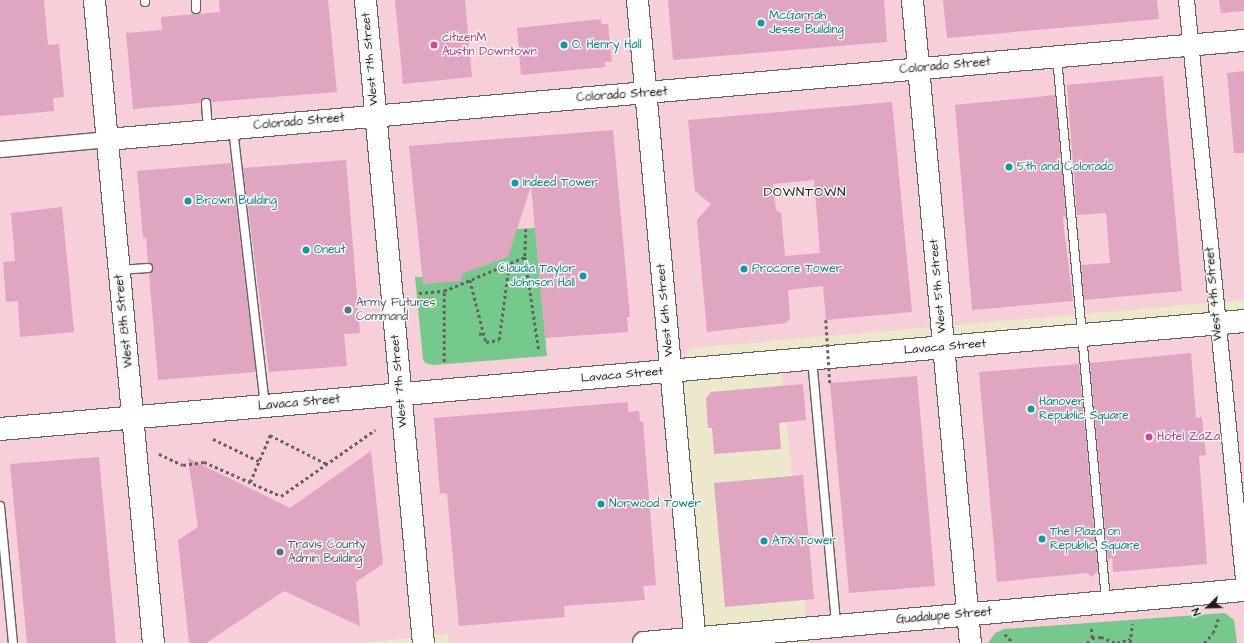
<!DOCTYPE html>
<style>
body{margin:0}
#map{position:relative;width:1244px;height:643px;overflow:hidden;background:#ede7cc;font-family:"Architects Daughter",sans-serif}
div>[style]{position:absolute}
.built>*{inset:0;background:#f6cfd8}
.green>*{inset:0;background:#75c98d}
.building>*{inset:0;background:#dfa5c1}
.path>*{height:2.5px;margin-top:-1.25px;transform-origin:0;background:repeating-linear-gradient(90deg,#65635a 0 3px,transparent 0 6px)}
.roads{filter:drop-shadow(1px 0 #65635a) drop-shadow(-1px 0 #65635a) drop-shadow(0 1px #65635a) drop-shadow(0 -1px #65635a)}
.lane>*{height:8px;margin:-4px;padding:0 4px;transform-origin:4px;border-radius:4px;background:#fff}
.street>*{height:15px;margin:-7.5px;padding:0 7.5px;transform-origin:7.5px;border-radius:7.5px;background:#fff}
.secondary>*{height:21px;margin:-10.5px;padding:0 10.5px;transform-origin:10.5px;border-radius:10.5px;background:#fff}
.primary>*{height:22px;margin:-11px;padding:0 11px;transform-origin:11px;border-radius:11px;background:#fff}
.path-bridge>*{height:2.5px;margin-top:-1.25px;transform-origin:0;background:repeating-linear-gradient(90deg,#65635a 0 3px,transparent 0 6px)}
.dots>*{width:11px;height:11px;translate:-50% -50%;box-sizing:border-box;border:2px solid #f6f6f2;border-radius:50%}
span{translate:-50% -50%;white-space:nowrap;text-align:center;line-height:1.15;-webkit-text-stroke:3px #f6f6f2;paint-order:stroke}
.culture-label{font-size:12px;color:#0d838f}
.left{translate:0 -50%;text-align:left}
.right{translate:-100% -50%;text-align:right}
.hotel-label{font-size:12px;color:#b23c85}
.street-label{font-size:12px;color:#1c1c1c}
.service-label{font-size:12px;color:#4e5e75}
.neighbourhood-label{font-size:13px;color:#1c1c1c;letter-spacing:1px}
.north{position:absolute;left:1188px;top:587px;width:40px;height:40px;-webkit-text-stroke:3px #f6f6f2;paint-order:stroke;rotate:247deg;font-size:11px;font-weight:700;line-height:16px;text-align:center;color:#1c1c1c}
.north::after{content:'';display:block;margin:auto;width:14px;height:18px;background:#1c1c1c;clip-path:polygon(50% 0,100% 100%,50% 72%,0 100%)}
</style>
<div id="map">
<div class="built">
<i style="clip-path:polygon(0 0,1244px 0,1244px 300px,691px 348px,662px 384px,686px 643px,449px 643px,448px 634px,361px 643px,0 643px)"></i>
<i style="clip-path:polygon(1244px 315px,1244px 643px,809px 643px,780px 357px)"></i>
</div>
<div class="green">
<i style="clip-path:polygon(535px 228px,547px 356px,433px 365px,425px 363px,423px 359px,415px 277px,422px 277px,517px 229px)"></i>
<i style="clip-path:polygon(1225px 613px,1234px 620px,1237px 643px,988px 643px,995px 633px,1004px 629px)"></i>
</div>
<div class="building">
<i style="clip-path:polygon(0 0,44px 0,48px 45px,59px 44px,64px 97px,53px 98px,54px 111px,0 116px)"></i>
<i style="clip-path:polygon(219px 0,328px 0,337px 92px,211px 102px,205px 98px,201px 103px,133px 109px,126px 33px,162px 30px,161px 17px,220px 12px)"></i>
<i style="clip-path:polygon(395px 0,465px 0,472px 77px,403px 84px)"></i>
<i style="clip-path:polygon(668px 0,884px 0,887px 42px,673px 60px)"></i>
<i style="clip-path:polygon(943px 0,1157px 0,1159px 19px,947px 38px)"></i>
<i style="clip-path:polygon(1219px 0,1244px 0,1244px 11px,1221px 13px)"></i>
<i style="clip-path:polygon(601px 19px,601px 24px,608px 24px,612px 62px,605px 62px,605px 67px,521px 75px,517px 28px)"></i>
<i style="clip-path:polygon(1244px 71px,1244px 153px,1234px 153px,1227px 73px)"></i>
<i style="clip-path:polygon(1163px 76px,1182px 291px,1084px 300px,1081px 265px,1110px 263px,1106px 213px,1077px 215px,1067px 85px)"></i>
<i style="clip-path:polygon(1055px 95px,1066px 216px,1063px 217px,1064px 230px,1073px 301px,972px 310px,955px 105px)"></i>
<i style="clip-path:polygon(evenodd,892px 102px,912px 312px,826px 320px,823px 286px,788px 290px,790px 318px,786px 323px,707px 332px,697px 220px,711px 204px,695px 191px,688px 120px,892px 102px,814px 180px,820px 253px,785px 256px,781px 213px,776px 210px,773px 184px,814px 180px)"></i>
<i style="clip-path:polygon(613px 130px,630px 317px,627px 317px,628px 332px,545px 338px,531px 186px,508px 257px,461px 274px,462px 281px,423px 284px,409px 146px)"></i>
<i style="clip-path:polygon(346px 160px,360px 333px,344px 334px,347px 366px,269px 372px,243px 168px)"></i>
<i style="clip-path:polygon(231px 163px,256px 372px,158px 380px,149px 273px,153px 267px,148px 263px,146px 238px,143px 238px,137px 171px)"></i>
<i style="clip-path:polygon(62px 207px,74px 332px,20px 337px,18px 301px,6px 302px,3px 262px,15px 261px,11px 213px)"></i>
<i style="clip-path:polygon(1191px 353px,1196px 418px,1202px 417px,1206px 455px,1199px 456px,1207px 564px,1113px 572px,1112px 557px,1108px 561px,1090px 363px)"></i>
<i style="clip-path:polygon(1079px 364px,1098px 571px,1092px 577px,1087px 573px,997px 582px,979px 372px)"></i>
<i style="clip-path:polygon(917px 376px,935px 586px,849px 593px,830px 383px)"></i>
<i style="clip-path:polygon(803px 384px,806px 420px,779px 423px,781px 449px,714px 454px,712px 428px,708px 428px,706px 398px,711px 392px)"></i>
<i style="clip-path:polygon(628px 402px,628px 412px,639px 411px,640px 422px,643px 422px,656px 585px,643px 586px,645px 600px,564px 606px,565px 617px,459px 626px,447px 493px,440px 494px,434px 418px)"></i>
<i style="clip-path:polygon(371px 451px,383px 564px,356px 582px,360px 626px,284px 591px,206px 643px,189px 643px,178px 540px,198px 527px,188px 458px,290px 508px)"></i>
<i style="clip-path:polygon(99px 457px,116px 643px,27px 643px,10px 464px)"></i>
<i style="clip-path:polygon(803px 475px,814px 599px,725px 607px,714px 483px)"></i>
</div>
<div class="path">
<i style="left:526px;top:229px;width:28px;rotate:92deg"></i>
<i style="left:525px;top:257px;width:95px;rotate:81.5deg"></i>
<i style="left:470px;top:280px;width:64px;rotate:75.5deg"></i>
<i style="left:486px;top:342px;width:13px;rotate:-9deg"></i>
<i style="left:499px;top:340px;width:77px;rotate:-82.5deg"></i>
<i style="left:419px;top:293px;width:25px;rotate:-5deg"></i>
<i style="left:444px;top:291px;width:88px;rotate:-22.8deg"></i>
<i style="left:479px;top:334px;width:5px;rotate:-11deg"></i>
<i style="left:444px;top:362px;width:71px;rotate:-90deg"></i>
<i style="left:270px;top:435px;width:64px;rotate:27deg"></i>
<i style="left:213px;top:439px;width:51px;rotate:25.6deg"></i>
<i style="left:159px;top:454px;width:26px;rotate:25deg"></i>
<i style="left:183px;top:465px;width:21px;rotate:-8deg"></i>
<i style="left:204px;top:462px;width:84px;rotate:23.8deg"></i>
<i style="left:281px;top:496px;width:115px;rotate:-35.1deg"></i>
<i style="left:250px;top:482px;width:53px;rotate:-66.8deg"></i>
<i style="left:1005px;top:634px;width:12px;rotate:48deg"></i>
<i style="left:1092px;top:638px;width:9px;rotate:-6deg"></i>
<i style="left:1101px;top:637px;width:16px;rotate:22deg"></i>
<i style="left:1087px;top:643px;width:7px;rotate:-45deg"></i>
<i style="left:1092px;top:638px;width:11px;rotate:-95deg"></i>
<i style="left:1117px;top:643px;width:14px;rotate:-17deg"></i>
<i style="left:1130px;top:643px;width:19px;rotate:-84deg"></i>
<i style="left:1204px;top:643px;width:13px;rotate:-48deg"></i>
<i style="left:1213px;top:633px;width:15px;rotate:-70deg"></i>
</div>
<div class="roads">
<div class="lane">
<i style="left:145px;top:0;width:2px;rotate:90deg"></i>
<i style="left:196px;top:0;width:9px;rotate:90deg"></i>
<i style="left:1057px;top:57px;width:546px;rotate:84.85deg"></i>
<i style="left:206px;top:103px;width:27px;rotate:86deg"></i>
<i style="left:233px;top:129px;width:278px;rotate:83.4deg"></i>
<i style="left:119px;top:270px;width:29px;rotate:-4deg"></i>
<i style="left:812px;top:359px;width:266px;rotate:84.8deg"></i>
<i style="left:0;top:506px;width:138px;rotate:84.6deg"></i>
</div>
<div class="street">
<i style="left:1186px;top:0;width:592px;rotate:84.38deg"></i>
<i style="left:0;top:149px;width:107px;rotate:-5.3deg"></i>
</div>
<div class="secondary">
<i style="left:94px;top:0;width:646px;rotate:84.76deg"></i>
<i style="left:365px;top:0;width:646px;rotate:84.85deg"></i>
<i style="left:637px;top:0;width:646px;rotate:84.85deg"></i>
<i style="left:912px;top:0;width:646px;rotate:84.85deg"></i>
<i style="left:107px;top:139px;width:1141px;rotate:-4.98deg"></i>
</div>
<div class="primary">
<i style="left:0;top:429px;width:1249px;rotate:-4.96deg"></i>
<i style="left:644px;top:643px;width:602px;rotate:-5.05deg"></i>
</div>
</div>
<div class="path-bridge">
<i style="left:826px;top:320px;width:63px;rotate:86.4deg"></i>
</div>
<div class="dots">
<i style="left:761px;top:23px;background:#0f9aa8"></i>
<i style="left:434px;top:45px;background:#d1479c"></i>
<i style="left:564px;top:45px;background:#0f9aa8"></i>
<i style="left:1009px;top:167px;background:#0f9aa8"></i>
<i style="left:515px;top:183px;background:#0f9aa8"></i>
<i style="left:188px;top:201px;background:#0f9aa8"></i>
<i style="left:306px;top:250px;background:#0f9aa8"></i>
<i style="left:744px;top:269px;background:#0f9aa8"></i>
<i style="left:583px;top:276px;background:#0f9aa8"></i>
<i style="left:348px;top:310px;background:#5c6f8a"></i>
<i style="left:1031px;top:409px;background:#0f9aa8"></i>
<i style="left:1149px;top:437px;background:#d1479c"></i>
<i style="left:601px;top:504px;background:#0f9aa8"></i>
<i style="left:1042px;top:539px;background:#0f9aa8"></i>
<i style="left:764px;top:541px;background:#0f9aa8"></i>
<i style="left:280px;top:552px;background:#5c6f8a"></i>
</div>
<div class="culture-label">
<span class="left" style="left:769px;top:23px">McGarrah<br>Jesse Building</span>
<span class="left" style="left:572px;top:45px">O. Henry Hall</span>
<span class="left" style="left:1017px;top:167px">5th and Colorado</span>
<span class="left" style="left:523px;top:183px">Indeed Tower</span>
<span class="left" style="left:196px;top:201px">Brown Building</span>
<span class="left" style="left:314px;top:250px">Oneut</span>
<span class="right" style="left:575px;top:276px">Claudia Taylor<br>Johnson Hall</span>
<span class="left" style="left:752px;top:269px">Procore Tower</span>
<span class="left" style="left:1039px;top:409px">Hanover<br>Republic Square</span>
<span class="left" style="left:609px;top:504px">Norwood Tower</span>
<span class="left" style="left:1050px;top:539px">The Plaza on<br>Republic Square</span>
<span class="left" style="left:772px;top:541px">ATX Tower</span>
</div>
<div class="hotel-label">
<span class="left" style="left:442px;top:45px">citizenM<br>Austin Downtown</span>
<span class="left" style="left:1157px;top:437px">Hotel ZaZa</span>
</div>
<div class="street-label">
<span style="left:370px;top:59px;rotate:-95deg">West 7th Street</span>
<span style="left:945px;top:66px;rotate:-5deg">Colorado Street</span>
<span style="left:622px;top:95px;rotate:-4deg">Colorado Street</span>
<span style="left:299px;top:122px;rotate:-5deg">Colorado Street</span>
<span style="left:938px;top:286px;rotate:-95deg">West 5th Street</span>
<span style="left:1214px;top:294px;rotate:-95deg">West 4th Street</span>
<span style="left:665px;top:310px;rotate:-95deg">West 6th Street</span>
<span style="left:124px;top:321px;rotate:-96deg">West 8th Street</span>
<span style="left:945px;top:347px;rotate:-5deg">Lavaca Street</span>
<span style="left:622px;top:375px;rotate:-5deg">Lavaca Street</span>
<span style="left:399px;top:381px;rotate:-95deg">West 7th Street</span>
<span style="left:299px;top:403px;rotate:-5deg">Lavaca Street</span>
<span style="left:944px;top:616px;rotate:-5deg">Guadalupe Street</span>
</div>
<div class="service-label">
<span class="left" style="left:356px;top:310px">Army Futures<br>Command</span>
<span class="left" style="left:288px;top:552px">Travis County<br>Admin Building</span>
</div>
<div class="neighbourhood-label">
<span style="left:805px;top:192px">DOWNTOWN</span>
</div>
<div class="north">N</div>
</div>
